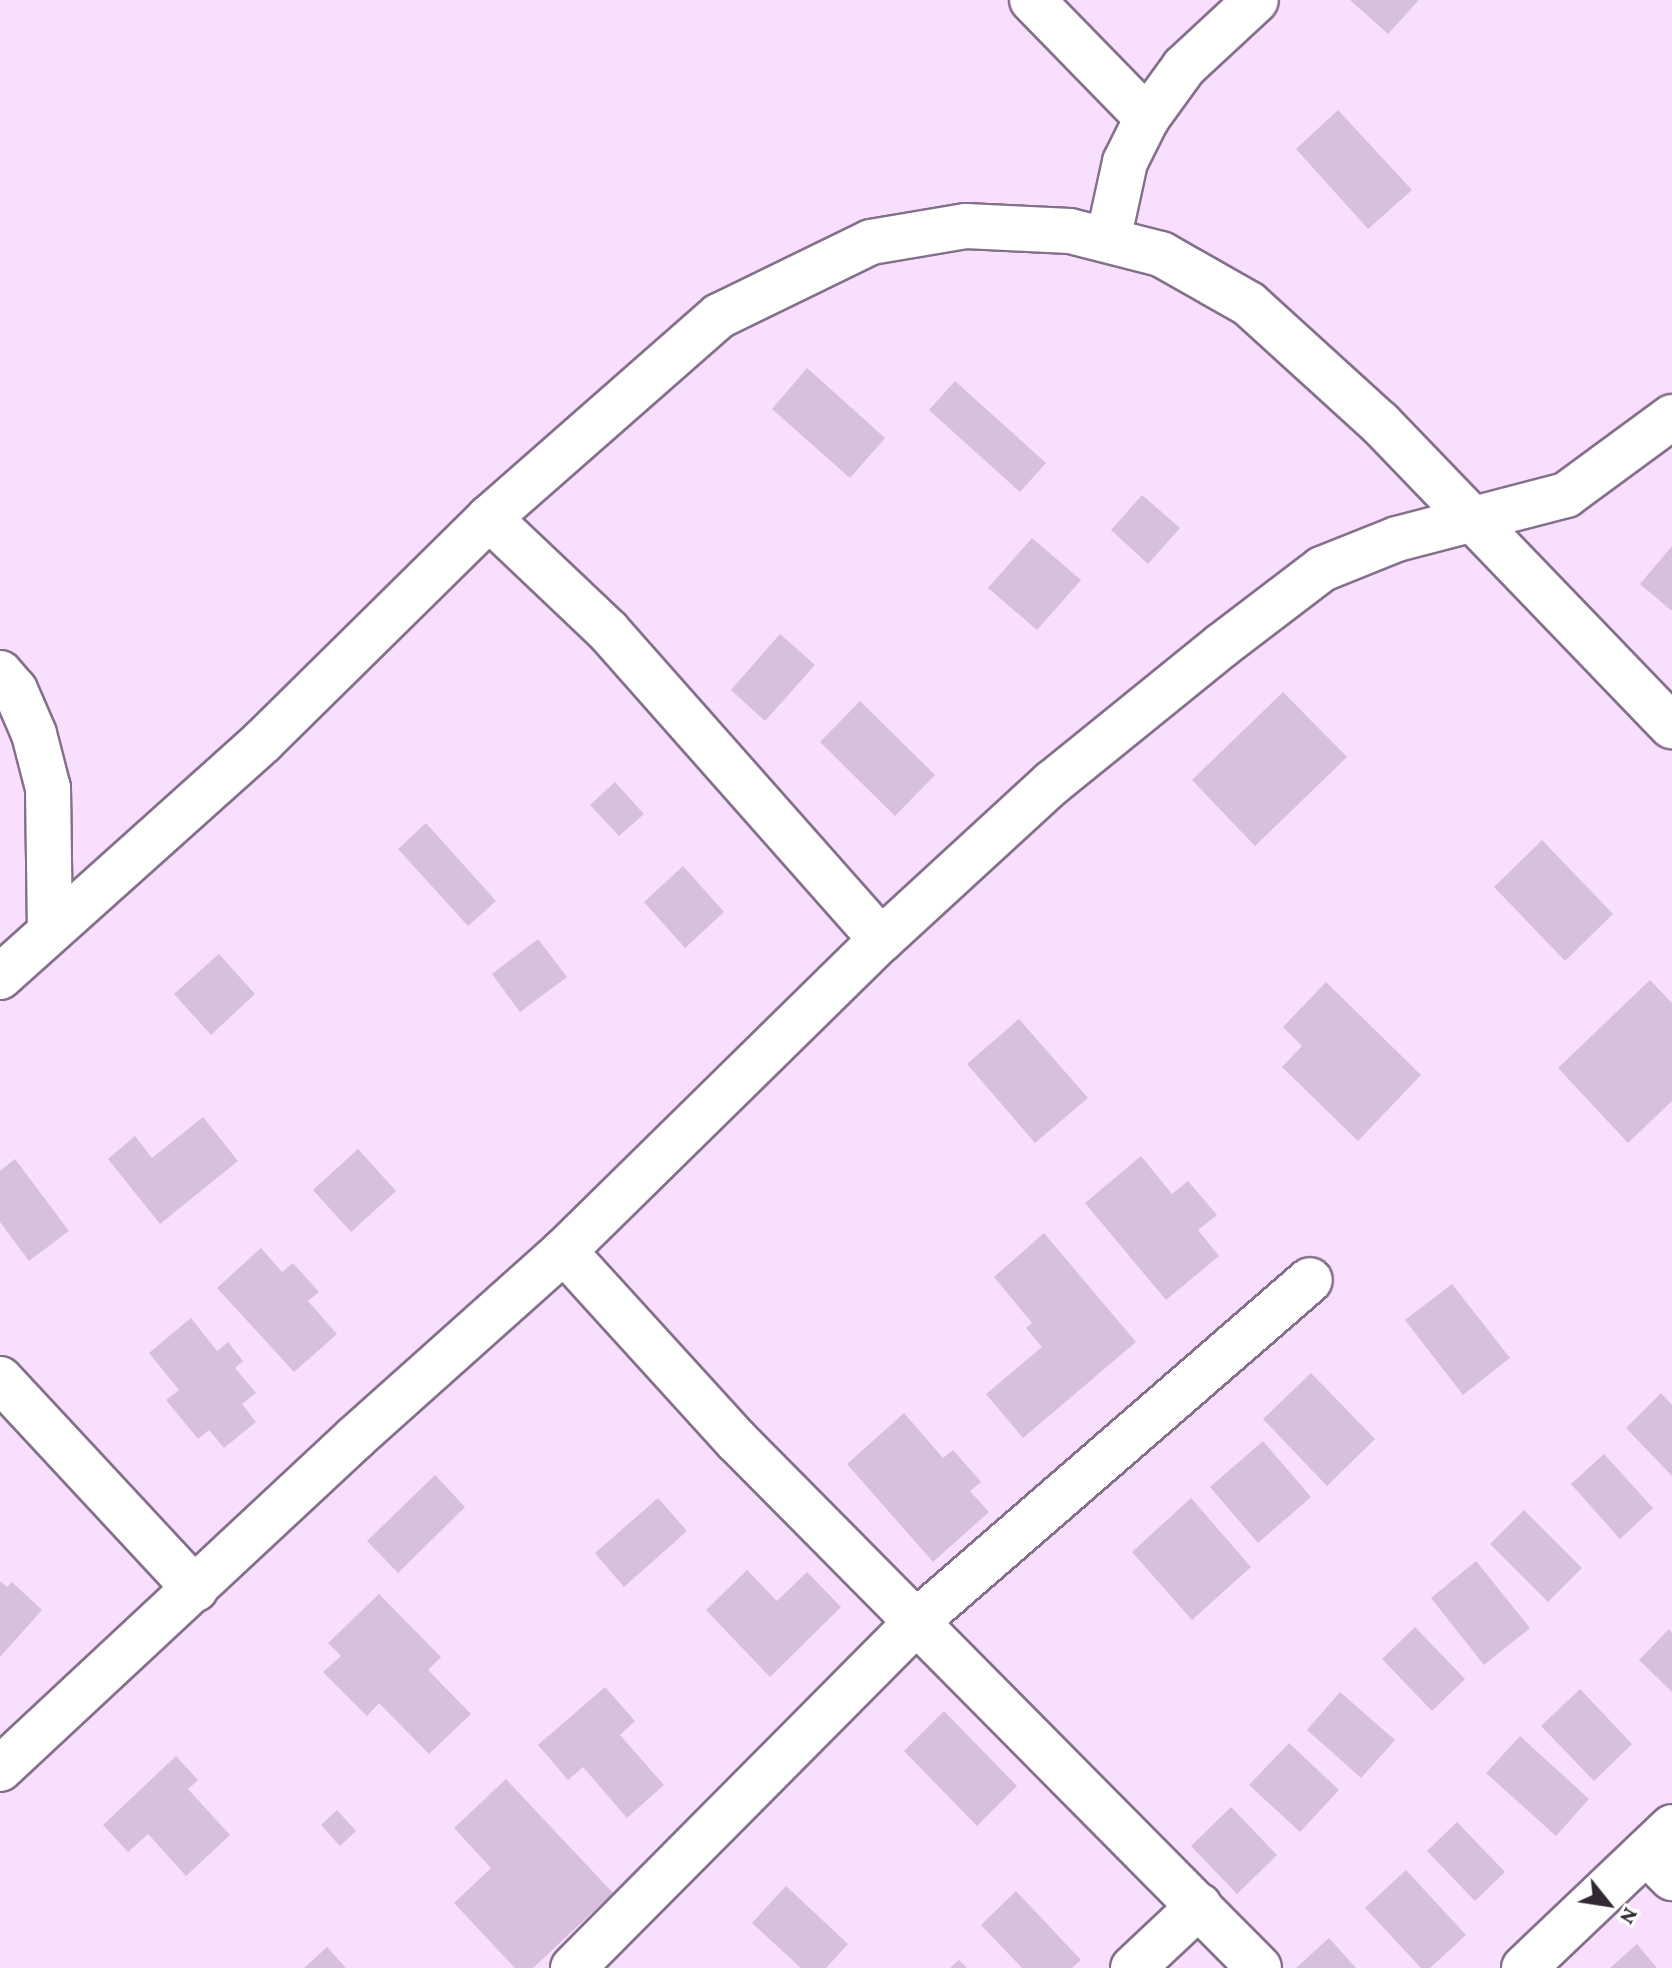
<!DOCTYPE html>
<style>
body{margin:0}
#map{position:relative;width:1672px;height:1968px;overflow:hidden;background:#f8dffe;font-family:"Crimson Pro",serif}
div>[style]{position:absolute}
.building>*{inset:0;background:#d7c0de}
.roads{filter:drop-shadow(2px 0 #85708b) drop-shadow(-2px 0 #85708b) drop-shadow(0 2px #85708b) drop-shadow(0 -2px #85708b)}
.minor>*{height:44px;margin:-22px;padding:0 22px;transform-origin:22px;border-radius:22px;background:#fff}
span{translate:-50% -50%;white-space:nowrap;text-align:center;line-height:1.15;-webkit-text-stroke:6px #fff;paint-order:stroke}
.north{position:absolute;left:1568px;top:1864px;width:80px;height:80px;-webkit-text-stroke:6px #fff;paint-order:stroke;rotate:120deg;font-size:22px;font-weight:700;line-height:32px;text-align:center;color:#312833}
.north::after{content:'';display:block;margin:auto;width:28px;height:36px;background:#312833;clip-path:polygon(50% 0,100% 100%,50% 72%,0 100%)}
</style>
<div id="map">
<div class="building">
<i style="clip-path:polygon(1350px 0,1419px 0,1388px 34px)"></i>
<i style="clip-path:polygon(1338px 110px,1412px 190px,1368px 229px,1296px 149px)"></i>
<i style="clip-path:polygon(807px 368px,885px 438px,850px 478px,772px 409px)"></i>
<i style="clip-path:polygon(955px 381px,1046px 463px,1020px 492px,929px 410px)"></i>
<i style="clip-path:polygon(1142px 495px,1180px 528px,1148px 564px,1111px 530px)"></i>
<i style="clip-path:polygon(1032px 538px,1081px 580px,1037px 630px,988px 588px)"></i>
<i style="clip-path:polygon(1672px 546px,1672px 611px,1640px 584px)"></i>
<i style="clip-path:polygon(780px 634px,815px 665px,765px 721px,731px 690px)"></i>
<i style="clip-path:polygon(1283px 692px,1347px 757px,1255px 846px,1192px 780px)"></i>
<i style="clip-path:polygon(860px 701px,935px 775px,895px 816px,820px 742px)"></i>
<i style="clip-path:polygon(615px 782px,644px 814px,619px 836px,590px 805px)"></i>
<i style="clip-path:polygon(426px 823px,496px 901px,468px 926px,398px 849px)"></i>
<i style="clip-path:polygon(1542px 840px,1613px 914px,1565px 961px,1494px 887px)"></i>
<i style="clip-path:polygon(683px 866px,724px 912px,685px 948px,644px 902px)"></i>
<i style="clip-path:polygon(538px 939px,567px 977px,520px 1012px,492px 974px)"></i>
<i style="clip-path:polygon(219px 954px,255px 994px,211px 1035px,174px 994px)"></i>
<i style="clip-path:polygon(1650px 980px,1672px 1003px,1672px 1101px,1628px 1143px,1558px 1068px)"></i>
<i style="clip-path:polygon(1326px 982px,1421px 1075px,1358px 1141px,1282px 1067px,1302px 1046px,1283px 1027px)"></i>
<i style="clip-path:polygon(1019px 1019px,1088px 1098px,1035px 1143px,967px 1064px)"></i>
<i style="clip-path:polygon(203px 1117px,238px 1161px,160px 1224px,108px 1159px,135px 1136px,152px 1158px)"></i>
<i style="clip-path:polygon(358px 1149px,396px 1191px,351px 1232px,313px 1190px)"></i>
<i style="clip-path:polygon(1141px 1156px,1172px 1194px,1188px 1181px,1217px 1215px,1198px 1230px,1219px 1256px,1166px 1300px,1085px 1203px)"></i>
<i style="clip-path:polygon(15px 1159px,69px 1231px,29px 1261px,0 1222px,0 1171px)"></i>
<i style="clip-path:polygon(1044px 1233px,1136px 1342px,1023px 1438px,986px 1394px,1042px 1347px,1026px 1328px,1032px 1323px,994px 1277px)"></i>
<i style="clip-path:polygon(261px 1248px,282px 1272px,293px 1263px,319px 1292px,308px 1301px,337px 1334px,294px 1372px,217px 1288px)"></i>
<i style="clip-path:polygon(1452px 1284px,1510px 1358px,1463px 1395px,1405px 1320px)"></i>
<i style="clip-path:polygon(191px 1318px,217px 1351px,228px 1342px,243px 1361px,235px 1368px,256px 1393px,242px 1404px,256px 1422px,224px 1448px,209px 1430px,198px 1439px,166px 1400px,179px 1390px,149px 1353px)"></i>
<i style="clip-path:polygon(1311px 1373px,1375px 1439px,1327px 1486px,1263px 1419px)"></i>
<i style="clip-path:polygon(1661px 1393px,1672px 1405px,1672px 1476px,1626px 1428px)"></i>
<i style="clip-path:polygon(904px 1413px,943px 1458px,953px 1450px,981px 1482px,970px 1491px,989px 1512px,933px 1562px,847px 1464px)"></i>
<i style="clip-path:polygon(1263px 1441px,1311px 1497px,1258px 1543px,1210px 1487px)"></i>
<i style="clip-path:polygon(1604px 1454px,1653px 1508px,1620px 1539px,1571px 1484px)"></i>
<i style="clip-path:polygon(435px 1475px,465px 1507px,398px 1573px,367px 1541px)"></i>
<i style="clip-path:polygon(658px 1498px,687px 1531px,624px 1587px,595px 1553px)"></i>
<i style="clip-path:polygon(1191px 1498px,1251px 1567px,1192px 1620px,1132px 1552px)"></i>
<i style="clip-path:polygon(1524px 1510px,1582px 1568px,1548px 1602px,1490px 1544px)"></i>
<i style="clip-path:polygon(1476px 1561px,1530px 1628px,1484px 1665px,1431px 1598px)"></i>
<i style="clip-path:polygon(747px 1570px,777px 1601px,807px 1572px,841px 1607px,770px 1677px,706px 1610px)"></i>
<i style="clip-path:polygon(0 1581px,7px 1587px,12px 1582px,42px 1610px,0 1657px)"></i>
<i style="clip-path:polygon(379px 1594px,441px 1657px,428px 1670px,471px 1714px,429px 1754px,379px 1703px,367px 1716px,323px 1672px,341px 1656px,328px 1643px)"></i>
<i style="clip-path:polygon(1415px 1627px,1465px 1679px,1432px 1711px,1382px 1659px)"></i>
<i style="clip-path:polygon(1669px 1629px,1672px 1633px,1672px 1692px,1639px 1660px)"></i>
<i style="clip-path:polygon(605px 1687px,635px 1721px,620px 1735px,664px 1785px,627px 1818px,583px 1767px,568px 1780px,538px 1745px)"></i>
<i style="clip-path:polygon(1580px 1689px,1632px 1744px,1594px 1781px,1541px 1726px)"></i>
<i style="clip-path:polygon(1340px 1692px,1395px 1740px,1361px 1778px,1307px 1730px)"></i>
<i style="clip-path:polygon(944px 1711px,1017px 1786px,977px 1826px,904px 1751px)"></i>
<i style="clip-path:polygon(1520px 1736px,1589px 1799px,1556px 1836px,1486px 1773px)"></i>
<i style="clip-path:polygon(1289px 1743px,1339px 1790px,1300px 1832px,1249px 1785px)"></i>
<i style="clip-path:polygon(176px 1756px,198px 1780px,188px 1789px,230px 1835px,186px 1876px,148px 1834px,128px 1852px,103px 1825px)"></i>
<i style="clip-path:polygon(506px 1779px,613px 1893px,533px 1968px,515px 1968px,454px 1903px,491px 1868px,454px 1828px)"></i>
<i style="clip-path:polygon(1231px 1807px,1277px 1855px,1237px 1894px,1191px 1846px)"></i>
<i style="clip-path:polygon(337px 1810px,356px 1831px,340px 1846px,321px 1825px)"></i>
<i style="clip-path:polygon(1457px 1822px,1505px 1872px,1475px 1901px,1427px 1851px)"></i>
<i style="clip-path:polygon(1406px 1870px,1466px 1935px,1430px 1968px,1421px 1968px,1365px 1908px)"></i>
<i style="clip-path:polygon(786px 1886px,848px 1944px,826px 1968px,801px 1968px,752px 1923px)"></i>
<i style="clip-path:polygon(1016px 1891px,1081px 1960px,1072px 1968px,1022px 1968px,981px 1925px)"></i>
<i style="clip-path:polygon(1329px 1938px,1356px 1968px,1296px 1968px)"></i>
<i style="clip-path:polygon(1637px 1944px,1657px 1968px,1610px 1968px)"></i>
<i style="clip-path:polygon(327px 1947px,346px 1968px,304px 1968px)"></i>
<i style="clip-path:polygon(959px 1960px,967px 1968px,950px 1968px)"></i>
</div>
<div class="roads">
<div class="minor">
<i style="left:1032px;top:0;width:165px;rotate:45.7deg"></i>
<i style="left:1108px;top:240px;width:80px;rotate:-77.7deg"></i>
<i style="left:1125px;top:162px;width:49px;rotate:-63.4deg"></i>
<i style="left:1147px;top:118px;width:63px;rotate:-54deg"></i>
<i style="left:1184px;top:67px;width:98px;rotate:-42.9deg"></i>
<i style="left:489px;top:518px;width:164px;rotate:43.5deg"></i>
<i style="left:608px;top:631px;width:412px;rotate:48.5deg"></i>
<i style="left:0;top:673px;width:23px;rotate:49deg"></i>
<i style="left:15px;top:690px;width:48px;rotate:66.6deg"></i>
<i style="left:34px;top:734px;width:56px;rotate:75.5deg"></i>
<i style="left:48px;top:788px;width:143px;rotate:89.2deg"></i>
<i style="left:0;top:977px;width:353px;rotate:-41.9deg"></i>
<i style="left:263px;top:741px;width:317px;rotate:-44.6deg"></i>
<i style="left:489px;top:518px;width:306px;rotate:-41.3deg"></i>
<i style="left:719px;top:316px;width:169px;rotate:-26deg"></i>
<i style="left:871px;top:242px;width:96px;rotate:-9.6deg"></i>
<i style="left:966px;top:226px;width:104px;rotate:2.8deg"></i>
<i style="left:1070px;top:231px;width:94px;rotate:14.2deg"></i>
<i style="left:1161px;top:254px;width:101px;rotate:29.6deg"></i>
<i style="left:1249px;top:304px;width:177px;rotate:42.3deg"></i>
<i style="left:1380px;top:423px;width:421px;rotate:46.1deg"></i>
<i style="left:564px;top:1251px;width:256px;rotate:47.7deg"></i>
<i style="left:736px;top:1440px;width:743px;rotate:45.27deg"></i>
<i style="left:0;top:1379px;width:287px;rotate:47.1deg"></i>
<i style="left:0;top:1769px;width:487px;rotate:-43deg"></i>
<i style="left:356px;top:1437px;width:279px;rotate:-41.8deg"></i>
<i style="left:564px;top:1251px;width:444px;rotate:-44.5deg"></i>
<i style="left:881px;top:940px;width:232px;rotate:-42.6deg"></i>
<i style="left:1052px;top:783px;width:218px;rotate:-39deg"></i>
<i style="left:1221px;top:646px;width:127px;rotate:-37.3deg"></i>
<i style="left:1322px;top:569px;width:81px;rotate:-21.8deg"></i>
<i style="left:1397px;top:539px;width:175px;rotate:-14.6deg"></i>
<i style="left:1566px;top:495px;width:132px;rotate:-36.3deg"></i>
<i style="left:1646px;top:1852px;width:37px;rotate:45deg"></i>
<i style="left:573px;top:1968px;width:489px;rotate:-45.2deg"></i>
<i style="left:917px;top:1621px;width:520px;rotate:-40.95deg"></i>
<i style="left:1133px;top:1968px;width:91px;rotate:-43.2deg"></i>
<i style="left:1524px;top:1968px;width:204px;rotate:-43.6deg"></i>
</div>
</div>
<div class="north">N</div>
</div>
